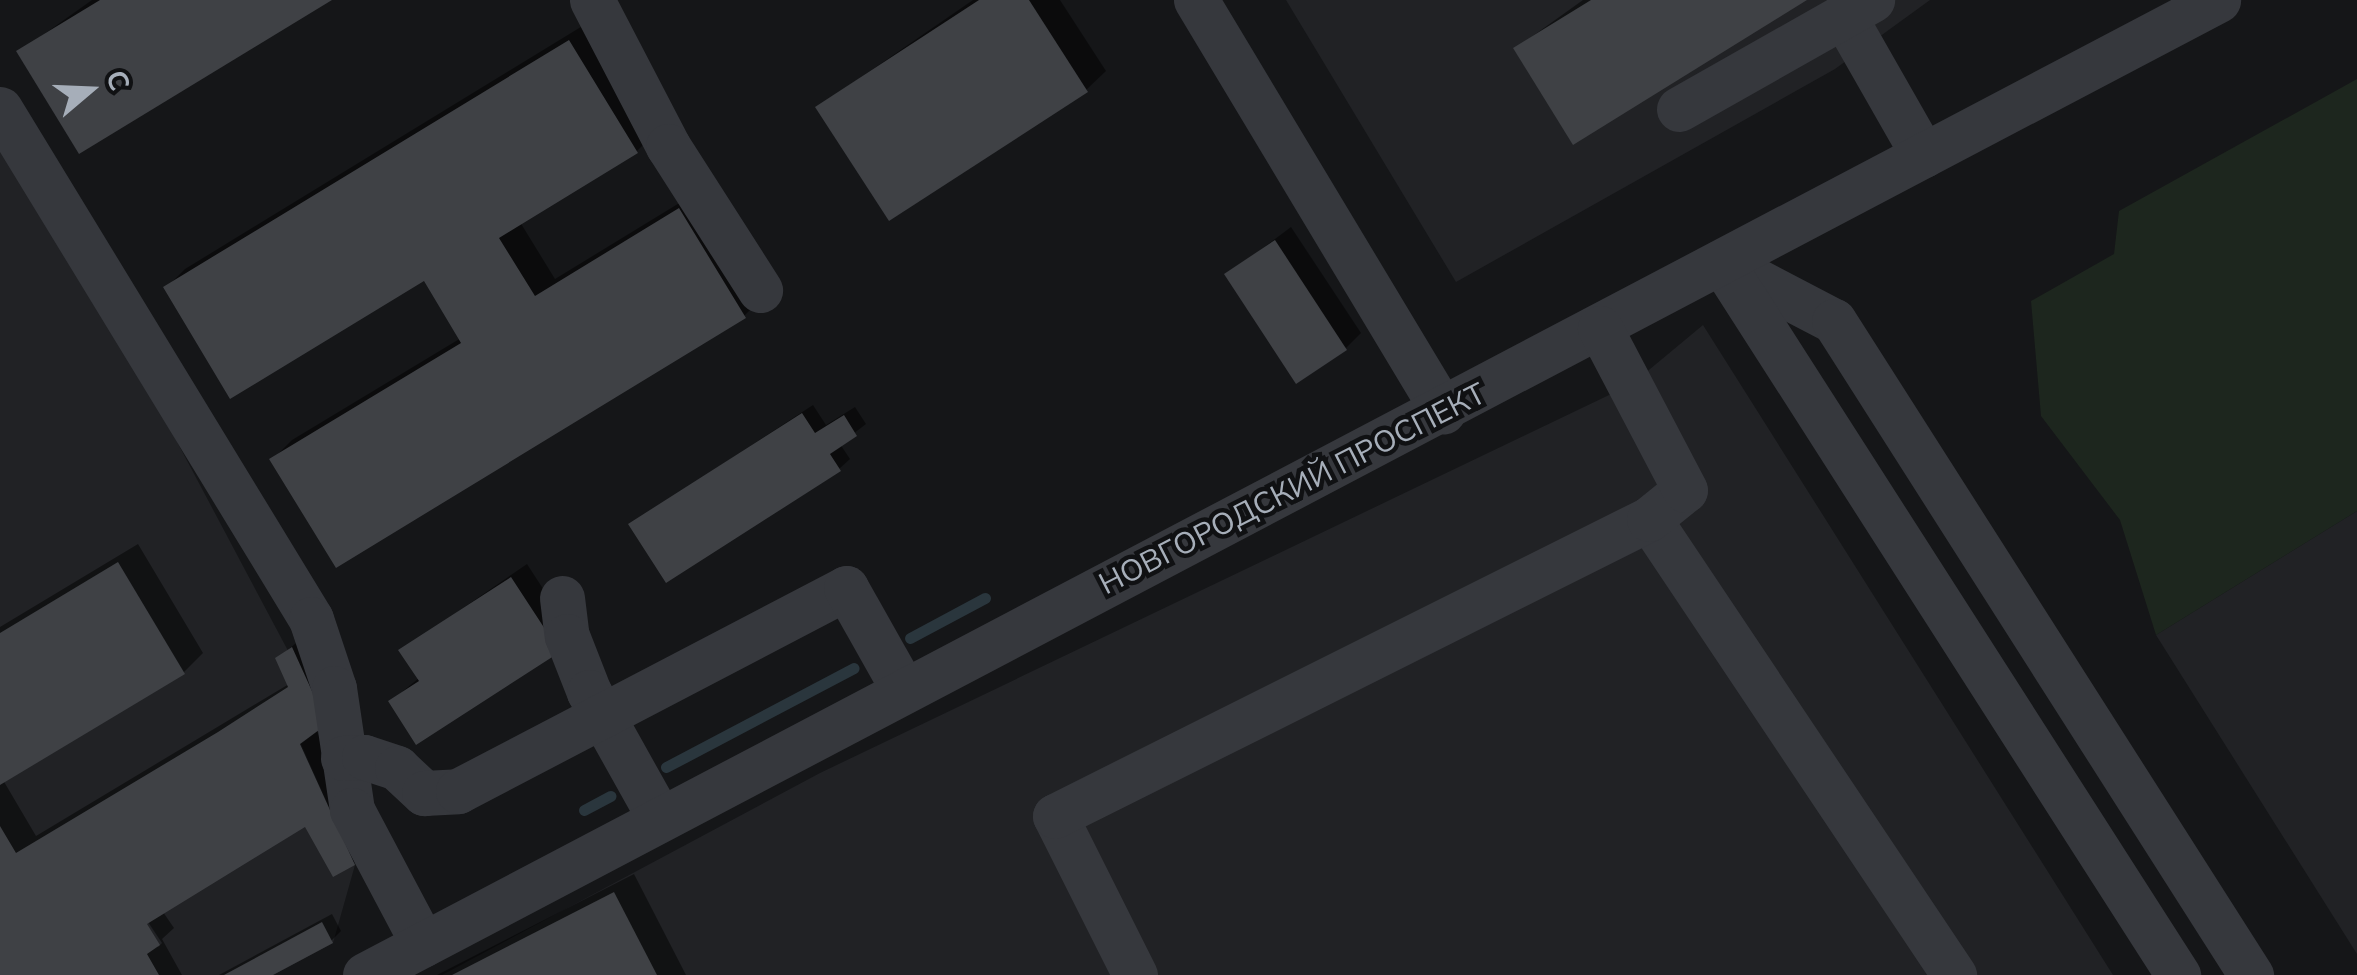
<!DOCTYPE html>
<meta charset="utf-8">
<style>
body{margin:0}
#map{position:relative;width:2357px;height:975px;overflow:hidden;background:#151618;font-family:Mulish,sans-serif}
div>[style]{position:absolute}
.built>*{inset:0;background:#212225}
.green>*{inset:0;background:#1d261e}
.shadow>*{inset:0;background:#0007}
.stream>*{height:11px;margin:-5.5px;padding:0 5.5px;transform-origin:5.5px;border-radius:5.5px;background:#2a363d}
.building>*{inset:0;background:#3f4145}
.minor>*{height:45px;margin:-22.5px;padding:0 22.5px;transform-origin:22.5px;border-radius:22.5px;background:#36383d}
span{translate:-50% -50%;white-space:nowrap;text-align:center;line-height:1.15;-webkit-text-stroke:9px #101113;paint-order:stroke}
.street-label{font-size:30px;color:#a6aeb9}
.north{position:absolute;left:40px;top:40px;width:100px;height:100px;-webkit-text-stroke:8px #101113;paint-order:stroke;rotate:71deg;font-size:28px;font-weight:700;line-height:40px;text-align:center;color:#a6aeb9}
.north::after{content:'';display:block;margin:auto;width:35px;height:45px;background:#a6aeb9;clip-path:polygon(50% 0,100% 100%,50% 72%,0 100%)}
</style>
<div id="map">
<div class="built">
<i style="clip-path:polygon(1286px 0,1930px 0,1835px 69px,1456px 282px)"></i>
<i style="clip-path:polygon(0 149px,124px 342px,327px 724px,301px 744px,355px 865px,333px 943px,273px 975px,0 975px)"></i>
<i style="clip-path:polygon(1703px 325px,2113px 975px,442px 975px,820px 773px,1632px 384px)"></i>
<i style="clip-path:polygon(2357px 511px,2357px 954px,2156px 635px)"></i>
</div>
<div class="green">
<i style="clip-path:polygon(2357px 79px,2357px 511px,2156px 635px,2120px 520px,2041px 416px,2031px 301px,2114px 254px,2119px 211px)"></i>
</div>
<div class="shadow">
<i style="clip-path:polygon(92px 0,327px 0,19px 52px)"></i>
<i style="clip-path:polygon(973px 0,1060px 0,1106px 71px,1086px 90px,818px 107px)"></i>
<i style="clip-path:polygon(1583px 0,1803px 0,1516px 48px)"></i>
<i style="clip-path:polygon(589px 22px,656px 132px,637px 151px,520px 222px,555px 279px,699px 191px,763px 297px,744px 316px,272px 460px,292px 440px,461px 338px,424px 278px,166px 288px,185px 269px)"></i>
<i style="clip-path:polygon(1291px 227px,1361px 333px,1346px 348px,1227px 275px)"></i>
<i style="clip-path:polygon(813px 405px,826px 425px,855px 407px,866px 424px,840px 444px,850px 459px,839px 469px,631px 524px)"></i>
<i style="clip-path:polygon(evenodd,138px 544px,203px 653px,184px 672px,3px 780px,36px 836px,289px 684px,278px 658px,307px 634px,316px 729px,369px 848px,354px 863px,306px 823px,163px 912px,174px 928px,162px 939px,182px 975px,0 975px,0 627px,138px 544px,142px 913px,162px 943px,158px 947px,138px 915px,142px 913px)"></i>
<i style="clip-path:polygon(527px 564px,573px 635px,391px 701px,419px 678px,402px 650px)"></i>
<i style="clip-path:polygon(634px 874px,686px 975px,437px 975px)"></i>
<i style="clip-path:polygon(332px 914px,341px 931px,331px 941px,268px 975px,219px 975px)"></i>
</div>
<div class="stream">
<i style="left:910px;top:638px;width:85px;rotate:-28.1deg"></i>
<i style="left:666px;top:767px;width:212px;rotate:-27.8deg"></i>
<i style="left:584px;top:810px;width:30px;rotate:-28deg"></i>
</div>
<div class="building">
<i style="clip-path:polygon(100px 0,332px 0,79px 154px,16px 51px)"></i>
<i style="clip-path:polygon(979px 0,1029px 0,1088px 92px,889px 221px,815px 107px)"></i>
<i style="clip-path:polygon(1591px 0,1807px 0,1573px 145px,1513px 48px)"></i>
<i style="clip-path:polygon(569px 40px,638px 153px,499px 238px,535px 296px,679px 208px,746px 318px,336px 568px,269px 459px,461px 343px,424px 281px,230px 399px,163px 287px)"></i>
<i style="clip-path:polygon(1275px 240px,1347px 350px,1296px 384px,1224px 274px)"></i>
<i style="clip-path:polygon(802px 413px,815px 433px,844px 415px,857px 436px,830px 454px,841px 471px,666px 583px,628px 524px)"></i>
<i style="clip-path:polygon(118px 562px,185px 674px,0 785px,0 633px)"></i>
<i style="clip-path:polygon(511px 577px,560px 652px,416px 745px,388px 701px,419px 681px,398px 650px)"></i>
<i style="clip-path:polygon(292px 647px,327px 724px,300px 744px,355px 865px,333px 877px,305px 827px,147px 924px,160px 945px,147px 954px,159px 975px,0 975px,0 826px,16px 853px,218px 732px,288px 687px,275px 658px)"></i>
<i style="clip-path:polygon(614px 892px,657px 975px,452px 975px)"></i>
<i style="clip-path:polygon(322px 922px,333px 943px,273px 975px,224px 975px)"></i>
</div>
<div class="minor">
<i style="left:592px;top:0;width:165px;rotate:62.5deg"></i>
<i style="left:668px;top:146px;width:171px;rotate:57.4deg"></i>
<i style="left:1196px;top:0;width:480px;rotate:59deg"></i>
<i style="left:1845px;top:18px;width:158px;rotate:60.3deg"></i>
<i style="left:0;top:109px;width:597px;rotate:58.62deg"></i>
<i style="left:311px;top:619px;width:73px;rotate:71.6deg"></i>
<i style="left:334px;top:688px;width:123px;rotate:81.6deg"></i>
<i style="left:352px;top:810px;width:152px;rotate:62.1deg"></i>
<i style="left:1679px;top:109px;width:222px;rotate:-29.5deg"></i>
<i style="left:1721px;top:262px;width:127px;rotate:27.6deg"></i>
<i style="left:1834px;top:321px;width:776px;rotate:57.48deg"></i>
<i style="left:1722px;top:263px;width:846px;rotate:57.36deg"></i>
<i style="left:1649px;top:519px;width:549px;rotate:56.22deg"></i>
<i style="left:562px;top:598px;width:38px;rotate:83deg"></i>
<i style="left:567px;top:636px;width:60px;rotate:68.6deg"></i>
<i style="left:589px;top:692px;width:143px;rotate:60.8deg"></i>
<i style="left:343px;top:758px;width:21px;rotate:-3deg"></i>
<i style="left:364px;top:757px;width:35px;rotate:18deg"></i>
<i style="left:397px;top:768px;width:37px;rotate:43deg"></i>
<i style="left:424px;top:793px;width:34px;rotate:-3deg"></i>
<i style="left:458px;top:791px;width:438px;rotate:-27.6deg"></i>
<i style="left:846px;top:588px;width:116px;rotate:60.6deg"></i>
<i style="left:365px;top:975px;width:2094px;rotate:-27.75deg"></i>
<i style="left:1135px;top:975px;width:178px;rotate:-116.7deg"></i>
<i style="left:1055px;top:816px;width:664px;rotate:-26.57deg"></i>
<i style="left:1649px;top:519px;width:46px;rotate:-38.9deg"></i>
<i style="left:1685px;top:490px;width:183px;rotate:-117.7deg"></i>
</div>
<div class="street-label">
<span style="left:1292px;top:488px;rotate:-27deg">НОВГОРОДСКИЙ ПРОСПЕКТ</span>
</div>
<div class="north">С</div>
</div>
